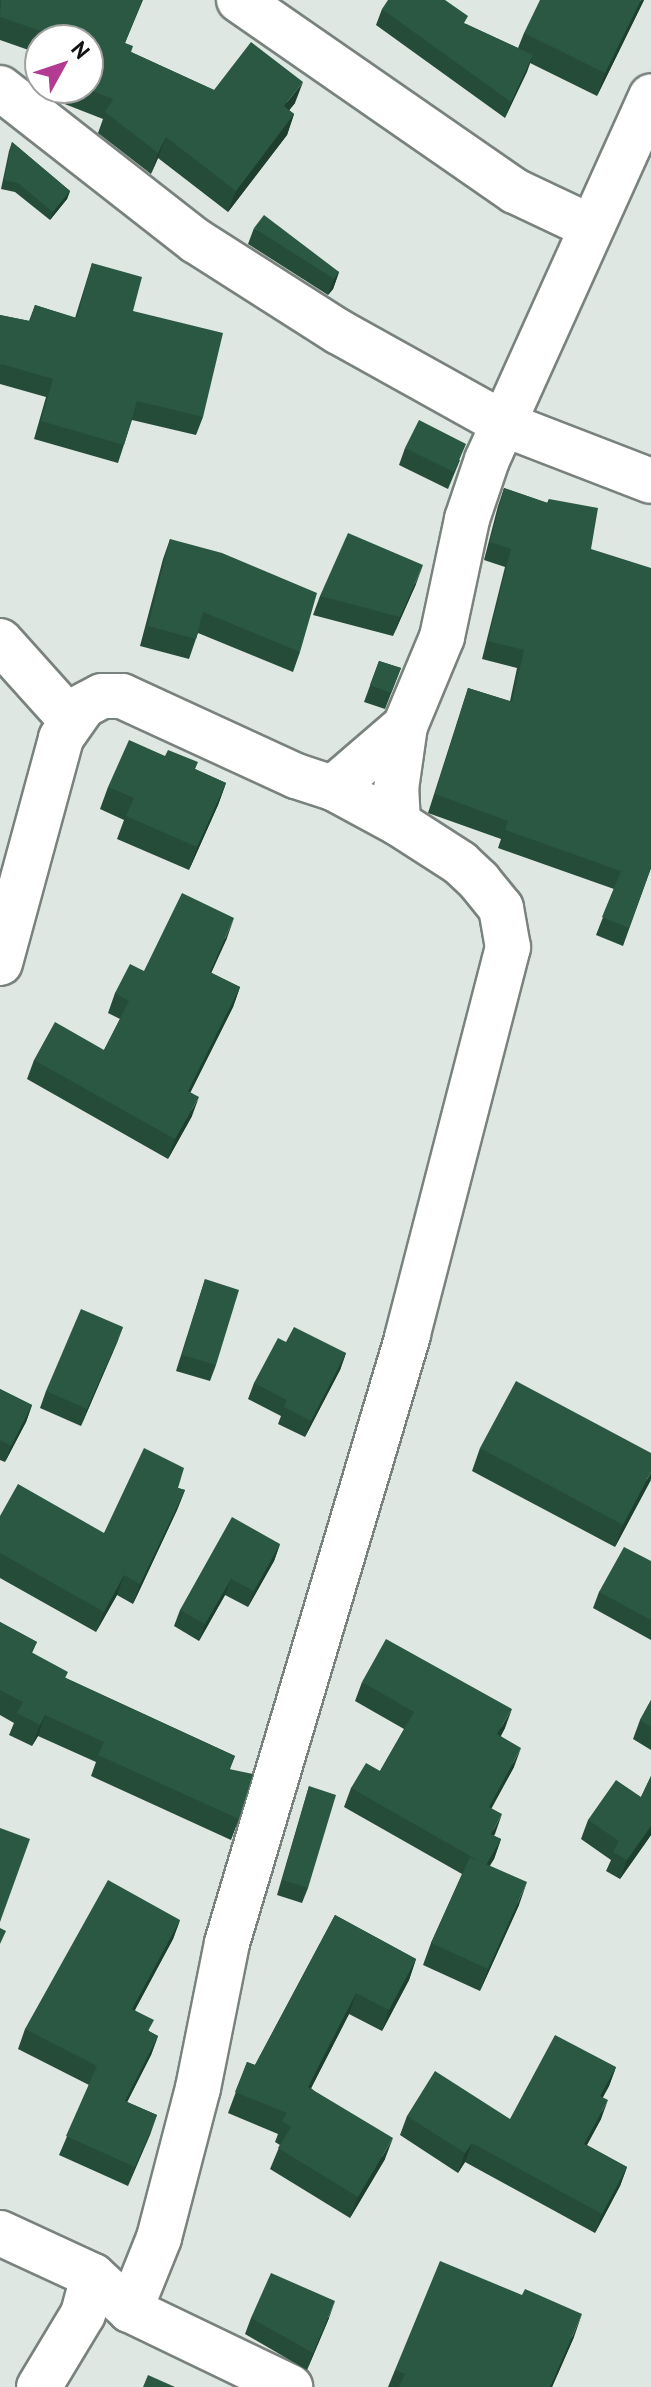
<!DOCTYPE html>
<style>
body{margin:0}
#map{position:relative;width:651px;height:2387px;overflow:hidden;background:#dee7e2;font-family:"PT Sans",sans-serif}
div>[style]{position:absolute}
.roads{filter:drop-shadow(2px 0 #79827d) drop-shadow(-2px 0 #79827d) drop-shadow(0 2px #79827d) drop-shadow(0 -2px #79827d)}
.minor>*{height:44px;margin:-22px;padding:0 22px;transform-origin:22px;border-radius:22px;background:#fff}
.wall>*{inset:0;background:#254c39}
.shaded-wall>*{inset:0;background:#1e3e2e}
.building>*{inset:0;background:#2b5842}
span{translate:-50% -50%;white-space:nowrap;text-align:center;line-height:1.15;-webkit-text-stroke:8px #fff;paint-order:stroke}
.north{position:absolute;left:24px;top:24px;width:80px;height:80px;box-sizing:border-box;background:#fff;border:2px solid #9fa1a0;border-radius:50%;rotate:50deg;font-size:22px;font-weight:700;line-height:32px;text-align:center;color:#101312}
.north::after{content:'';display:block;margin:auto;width:28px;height:36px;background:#b33b91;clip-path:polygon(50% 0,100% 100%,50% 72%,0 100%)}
</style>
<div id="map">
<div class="roads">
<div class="minor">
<i style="left:239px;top:0;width:336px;rotate:34.7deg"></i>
<i style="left:515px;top:191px;width:84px;rotate:25.3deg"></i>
<i style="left:0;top:88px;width:249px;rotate:38deg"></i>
<i style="left:196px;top:241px;width:169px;rotate:32.5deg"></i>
<i style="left:339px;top:332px;width:191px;rotate:29.1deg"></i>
<i style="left:506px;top:425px;width:155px;rotate:21.1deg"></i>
<i style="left:0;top:641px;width:106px;rotate:48.1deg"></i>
<i style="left:333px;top:788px;width:95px;rotate:-40.7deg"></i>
<i style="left:398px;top:823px;width:34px;rotate:-93deg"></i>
<i style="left:396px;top:789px;width:64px;rotate:-81.9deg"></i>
<i style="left:405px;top:726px;width:96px;rotate:-67.4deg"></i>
<i style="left:442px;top:637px;width:121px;rotate:-78deg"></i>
<i style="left:467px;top:519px;width:62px;rotate:-71.3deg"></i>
<i style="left:487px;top:460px;width:399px;rotate:-65.7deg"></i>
<i style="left:0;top:963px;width:233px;rotate:-74.8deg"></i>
<i style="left:61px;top:738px;width:39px;rotate:-55deg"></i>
<i style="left:83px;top:706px;width:21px;rotate:-28deg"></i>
<i style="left:102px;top:696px;width:20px"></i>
<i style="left:122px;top:696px;width:192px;rotate:24.7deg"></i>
<i style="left:296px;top:776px;width:39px;rotate:18deg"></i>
<i style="left:333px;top:788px;width:74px;rotate:28.3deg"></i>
<i style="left:398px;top:823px;width:74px;rotate:32.8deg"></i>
<i style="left:460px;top:863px;width:26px;rotate:43deg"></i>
<i style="left:479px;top:881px;width:35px;rotate:51deg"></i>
<i style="left:501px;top:908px;width:40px;rotate:80deg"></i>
<i style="left:508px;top:947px;width:401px;rotate:104.5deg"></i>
<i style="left:408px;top:1335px;width:634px;rotate:106.58deg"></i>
<i style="left:227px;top:1943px;width:148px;rotate:101.3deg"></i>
<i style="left:198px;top:2088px;width:155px;rotate:104.6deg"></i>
<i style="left:159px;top:2238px;width:78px;rotate:111.9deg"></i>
<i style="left:0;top:2233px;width:102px;rotate:24.8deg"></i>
<i style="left:93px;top:2276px;width:50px;rotate:42.6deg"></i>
<i style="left:130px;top:2310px;width:178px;rotate:25.7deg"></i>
<i style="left:39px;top:2387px;width:85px;rotate:-58.9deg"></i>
<i style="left:83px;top:2314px;width:39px;rotate:-75deg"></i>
</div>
</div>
<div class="wall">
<i style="clip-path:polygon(0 0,143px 0,125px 43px,131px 52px,214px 90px,295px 103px,289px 110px,294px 114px,287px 135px,228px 212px,158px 158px,151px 174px,98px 133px,103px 119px,57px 101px,41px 88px,88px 88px,88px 40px,40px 40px,40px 54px,0 40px)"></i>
<i style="clip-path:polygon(644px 0,597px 96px,530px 63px,505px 118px,376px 25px,382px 9px,466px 24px,518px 48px,524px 33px)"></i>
<i style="clip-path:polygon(40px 69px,40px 88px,35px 83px)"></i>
<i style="clip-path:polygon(12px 142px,70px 191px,67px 199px,50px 220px,15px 192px,1px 189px,9px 151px)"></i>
<i style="clip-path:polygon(254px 228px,339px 272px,333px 289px,328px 295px,248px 244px)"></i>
<i style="clip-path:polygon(92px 263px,133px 311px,203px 417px,196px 435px,132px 420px,118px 463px,34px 439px,46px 397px,0 384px,0 315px,29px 321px,35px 305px,75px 318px)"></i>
<i style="clip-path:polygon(405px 448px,460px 460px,448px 489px,399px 465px)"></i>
<i style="clip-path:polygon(504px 488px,547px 503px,549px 499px,591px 549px,651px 868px,623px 946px,596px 935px,614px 889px,498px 848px,501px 839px,428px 813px,468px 688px,510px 701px,517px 668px,482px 659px,505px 567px,484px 560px,498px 506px)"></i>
<i style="clip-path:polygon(170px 539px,300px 652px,293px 672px,198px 633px,189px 659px,140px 646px,163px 559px)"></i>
<i style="clip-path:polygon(416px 584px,393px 636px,313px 615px,320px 596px)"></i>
<i style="clip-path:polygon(379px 661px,401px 668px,385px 709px,364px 702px)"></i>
<i style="clip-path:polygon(195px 769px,226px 783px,218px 805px,189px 870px,117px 839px,124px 820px,100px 809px,108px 787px)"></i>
<i style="clip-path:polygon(227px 938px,211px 973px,240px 987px,233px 1007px,190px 1093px,192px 1116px,168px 1159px,27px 1079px,34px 1060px,104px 1050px,120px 1019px,108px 1013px,115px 993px,144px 971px)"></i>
<i style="clip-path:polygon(205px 1279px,216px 1365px,210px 1381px,176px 1371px)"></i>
<i style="clip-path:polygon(123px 1327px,81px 1426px,40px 1408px,46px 1391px)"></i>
<i style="clip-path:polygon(286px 1342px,346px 1353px,340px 1370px,305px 1437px,278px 1424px,281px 1416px,248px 1399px,254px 1383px)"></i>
<i style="clip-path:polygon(0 1389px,32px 1405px,26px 1422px,5px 1462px,0 1460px)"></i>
<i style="clip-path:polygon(480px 1448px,651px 1480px,615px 1547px,472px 1471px)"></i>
<i style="clip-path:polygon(178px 1488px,185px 1490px,177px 1510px,133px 1604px,117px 1595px,96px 1632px,0 1578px,0 1516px,104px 1533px)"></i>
<i style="clip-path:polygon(280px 1544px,274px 1561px,248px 1607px,225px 1595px,199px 1641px,174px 1626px,180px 1610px)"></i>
<i style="clip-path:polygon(651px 1561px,651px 1640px,593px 1608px,599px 1592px)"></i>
<i style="clip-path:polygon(0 1622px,37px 1642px,32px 1653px,66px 1678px,235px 1756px,230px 1769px,239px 1819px,231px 1840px,91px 1776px,96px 1762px,38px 1736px,32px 1746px,9px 1735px,14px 1723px,0 1715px)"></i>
<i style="clip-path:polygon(362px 1682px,505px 1728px,501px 1736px,514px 1767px,491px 1808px,494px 1836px,501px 1839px,494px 1859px,489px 1866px,519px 1905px,480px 1991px,423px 1965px,431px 1943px,462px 1874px,344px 1807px,351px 1788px,380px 1771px,404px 1729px,355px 1701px)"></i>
<i style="clip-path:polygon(651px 1700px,651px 1750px,633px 1739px,640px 1720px)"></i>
<i style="clip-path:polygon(651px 1776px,651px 1835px,620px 1879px,606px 1871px,611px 1860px,581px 1839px,588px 1820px,641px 1797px)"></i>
<i style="clip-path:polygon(309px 1786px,308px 1888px,302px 1903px,277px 1895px)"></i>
<i style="clip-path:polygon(335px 1915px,416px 1959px,409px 1980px,382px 2031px,349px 2014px,311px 2088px,385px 2159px,350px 2218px,270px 2169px,280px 2145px,275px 2142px,278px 2134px,228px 2113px,247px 2062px,255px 2065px)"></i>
<i style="clip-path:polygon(180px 1920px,173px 1939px,135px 2010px,149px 2031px,158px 2036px,151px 2055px,127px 2102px,157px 2115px,128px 2186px,59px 2155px,89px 2085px,18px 2049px,25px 2029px)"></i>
<i style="clip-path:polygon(616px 2067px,609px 2086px,603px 2097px,601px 2119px,587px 2145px,627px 2167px,620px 2186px,595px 2233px,465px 2162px,458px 2173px,400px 2135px,407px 2116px,510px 2119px)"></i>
<i style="clip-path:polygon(251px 2318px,329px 2318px,307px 2370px,245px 2334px)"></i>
<i style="clip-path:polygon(574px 2337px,552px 2387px,388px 2387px,395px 2370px)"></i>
</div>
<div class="shaded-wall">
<i style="clip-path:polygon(641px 0,644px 0,597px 96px,605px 73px)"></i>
<i style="clip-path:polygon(533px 55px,527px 72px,505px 118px,511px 102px)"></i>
<i style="clip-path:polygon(303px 82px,295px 103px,276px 127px,284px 106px)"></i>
<i style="clip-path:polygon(294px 114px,287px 135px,228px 212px,236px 191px)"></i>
<i style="clip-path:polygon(166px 137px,158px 158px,151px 174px,158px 153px)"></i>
<i style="clip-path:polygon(70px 191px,67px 199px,50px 220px,53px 212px)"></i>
<i style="clip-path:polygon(339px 272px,333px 289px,328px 295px,334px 279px)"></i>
<i style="clip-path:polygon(423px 565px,416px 584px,393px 636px,400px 617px)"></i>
<i style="clip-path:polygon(226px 783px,218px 805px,189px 870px,197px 847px)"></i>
<i style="clip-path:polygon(234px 918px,227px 938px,203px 991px,210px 972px)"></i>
<i style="clip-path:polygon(240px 987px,233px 1007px,181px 1111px,188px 1091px)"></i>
<i style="clip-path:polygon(199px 1097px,192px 1116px,168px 1159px,175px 1139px)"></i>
<i style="clip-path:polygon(123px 1327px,117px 1343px,81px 1426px,87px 1409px)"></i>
<i style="clip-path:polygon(346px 1353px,340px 1370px,305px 1437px,311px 1421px)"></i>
<i style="clip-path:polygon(32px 1405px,26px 1422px,5px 1462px,11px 1446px)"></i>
<i style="clip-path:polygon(651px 1472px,651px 1479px,615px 1547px,623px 1525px)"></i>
<i style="clip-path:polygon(185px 1490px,177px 1510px,133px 1604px,140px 1584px)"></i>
<i style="clip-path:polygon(280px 1544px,274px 1561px,248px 1607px,254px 1591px)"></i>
<i style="clip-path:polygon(124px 1575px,117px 1595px,96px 1632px,104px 1612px)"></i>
<i style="clip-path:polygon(231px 1579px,225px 1595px,199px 1641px,205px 1624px)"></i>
<i style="clip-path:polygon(512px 1709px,505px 1728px,490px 1753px,497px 1734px)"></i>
<i style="clip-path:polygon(45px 1715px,38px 1736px,32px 1746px,40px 1725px)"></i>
<i style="clip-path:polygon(521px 1748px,514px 1767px,482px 1826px,489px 1807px)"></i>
<i style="clip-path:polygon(502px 1814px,495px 1834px,484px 1853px,491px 1834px)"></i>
<i style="clip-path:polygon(651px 1826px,651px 1835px,620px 1879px,627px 1860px)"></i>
<i style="clip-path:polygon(501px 1839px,494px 1859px,479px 1884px,486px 1865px)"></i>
<i style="clip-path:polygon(527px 1882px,519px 1905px,480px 1991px,488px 1969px)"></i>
<i style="clip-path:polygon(180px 1920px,173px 1939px,125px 2028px,132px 2009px)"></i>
<i style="clip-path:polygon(416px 1959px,409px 1980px,382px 2031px,389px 2010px)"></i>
<i style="clip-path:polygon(356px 1993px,349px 2014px,301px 2108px,308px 2087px)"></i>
<i style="clip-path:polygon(158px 2036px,151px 2055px,118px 2120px,125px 2101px)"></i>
<i style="clip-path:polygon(616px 2067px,609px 2086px,593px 2115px,600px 2096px)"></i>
<i style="clip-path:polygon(608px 2100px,601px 2119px,577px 2163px,584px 2144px)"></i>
<i style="clip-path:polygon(157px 2115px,150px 2135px,128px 2186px,135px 2167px)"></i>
<i style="clip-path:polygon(393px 2138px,385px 2159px,350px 2218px,358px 2197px)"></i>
<i style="clip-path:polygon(472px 2143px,465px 2162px,458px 2173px,465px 2153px)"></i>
<i style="clip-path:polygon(627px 2167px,620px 2186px,595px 2233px,602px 2214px)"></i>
<i style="clip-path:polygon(335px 2301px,329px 2318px,307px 2370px,313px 2353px)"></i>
<i style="clip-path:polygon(582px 2314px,574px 2337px,552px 2387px,550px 2387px)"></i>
</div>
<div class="building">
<i style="clip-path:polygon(1px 0,142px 0,125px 43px,133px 46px,131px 52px,214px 90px,251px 42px,303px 82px,284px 106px,294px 114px,236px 191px,166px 137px,158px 153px,105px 112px,113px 99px,85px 88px,88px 88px,88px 40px,51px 40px,53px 35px,0 17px)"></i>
<i style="clip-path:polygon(388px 0,445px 0,468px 16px,464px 23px,533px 55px,511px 102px,382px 9px)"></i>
<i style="clip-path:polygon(540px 0,641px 0,605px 73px,524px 33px)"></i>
<i style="clip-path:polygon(12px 142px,70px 191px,53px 212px,18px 183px,4px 180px)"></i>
<i style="clip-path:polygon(264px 215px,339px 272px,334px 279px,254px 228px)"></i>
<i style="clip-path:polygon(92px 263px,142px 277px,133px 311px,223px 333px,203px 417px,137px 401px,124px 445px,41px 421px,53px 379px,1px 364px,0 368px,0 315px,30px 321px,35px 305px,77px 318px)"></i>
<i style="clip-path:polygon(419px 420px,466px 444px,454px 472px,405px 448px)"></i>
<i style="clip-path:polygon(504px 488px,548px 503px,549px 499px,598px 508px,591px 549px,651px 568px,651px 868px,629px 928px,602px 917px,621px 871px,505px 830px,508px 821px,435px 794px,468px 688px,512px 702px,524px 650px,488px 641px,511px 549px,490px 542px)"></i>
<i style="clip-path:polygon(348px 533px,423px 565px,400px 617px,320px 596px)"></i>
<i style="clip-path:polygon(170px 539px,222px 553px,317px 593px,300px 652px,203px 612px,196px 639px,148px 626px)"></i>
<i style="clip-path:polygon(379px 661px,401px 668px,391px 693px,370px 685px)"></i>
<i style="clip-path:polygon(129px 740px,165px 756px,168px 750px,198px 762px,195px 769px,226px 783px,197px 847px,126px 816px,134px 798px,108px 787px)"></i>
<i style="clip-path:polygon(182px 893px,234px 918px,210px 972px,240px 987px,188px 1091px,199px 1097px,175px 1139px,34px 1060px,55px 1022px,104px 1050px,129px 1001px,115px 993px,130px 964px,144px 971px)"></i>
<i style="clip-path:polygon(205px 1279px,239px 1290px,216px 1365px,182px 1355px)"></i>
<i style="clip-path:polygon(81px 1309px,123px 1327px,87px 1409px,46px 1391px)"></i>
<i style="clip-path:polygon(294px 1327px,346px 1353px,311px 1421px,284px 1407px,287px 1400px,254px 1383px,278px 1338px,286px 1342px)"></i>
<i style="clip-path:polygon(516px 1381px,651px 1453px,651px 1472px,623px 1525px,480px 1448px)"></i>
<i style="clip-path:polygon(0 1389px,32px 1405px,11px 1446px,0 1440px)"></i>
<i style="clip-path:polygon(144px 1448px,184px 1468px,178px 1488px,185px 1490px,140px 1584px,124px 1575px,104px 1612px,0 1553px,0 1516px,18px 1484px,104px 1533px)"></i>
<i style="clip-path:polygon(232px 1517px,280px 1544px,254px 1591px,231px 1579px,205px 1624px,180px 1610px)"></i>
<i style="clip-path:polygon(624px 1547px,651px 1561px,651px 1620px,599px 1592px)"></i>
<i style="clip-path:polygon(0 1622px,37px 1642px,31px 1652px,68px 1672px,65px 1678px,235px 1756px,229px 1769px,253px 1774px,239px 1819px,98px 1755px,104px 1742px,45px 1715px,40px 1725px,17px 1713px,23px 1702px,0 1690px)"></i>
<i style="clip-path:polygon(386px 1639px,512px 1709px,497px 1734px,521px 1748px,489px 1807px,502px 1814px,491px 1834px,501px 1839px,486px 1865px,351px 1788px,366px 1763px,380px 1771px,414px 1712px,362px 1682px)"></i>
<i style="clip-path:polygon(651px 1700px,651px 1727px,640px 1720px)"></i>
<i style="clip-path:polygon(651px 1776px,651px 1826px,627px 1860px,613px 1852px,619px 1841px,588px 1820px,616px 1780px,641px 1797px)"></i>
<i style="clip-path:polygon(309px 1786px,336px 1795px,308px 1888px,282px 1880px)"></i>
<i style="clip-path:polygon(0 1828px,30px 1839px,0 1922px)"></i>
<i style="clip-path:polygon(470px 1857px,527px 1882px,488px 1969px,431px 1943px)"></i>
<i style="clip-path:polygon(108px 1880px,180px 1920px,132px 2009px,154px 2020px,148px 2031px,158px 2036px,125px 2101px,157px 2115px,135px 2167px,66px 2136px,97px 2066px,25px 2029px)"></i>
<i style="clip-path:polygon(335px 1915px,416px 1959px,389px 2010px,356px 1993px,308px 2087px,393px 2138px,358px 2197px,278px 2148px,291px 2127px,282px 2121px,287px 2113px,235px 2092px,247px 2062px,255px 2065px)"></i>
<i style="clip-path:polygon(0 1928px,6px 1931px,0 1944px)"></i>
<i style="clip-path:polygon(555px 2035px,616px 2067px,600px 2096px,608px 2100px,584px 2144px,627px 2167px,602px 2214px,472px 2143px,465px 2153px,407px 2116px,435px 2071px,510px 2119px)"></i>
<i style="clip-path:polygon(440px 2261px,522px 2295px,525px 2289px,582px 2314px,550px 2387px,399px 2387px,405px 2374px,395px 2370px)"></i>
<i style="clip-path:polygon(271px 2273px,335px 2301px,313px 2353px,251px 2318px)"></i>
<i style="clip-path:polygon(148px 2375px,175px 2387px,143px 2387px)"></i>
</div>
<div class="north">N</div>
</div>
